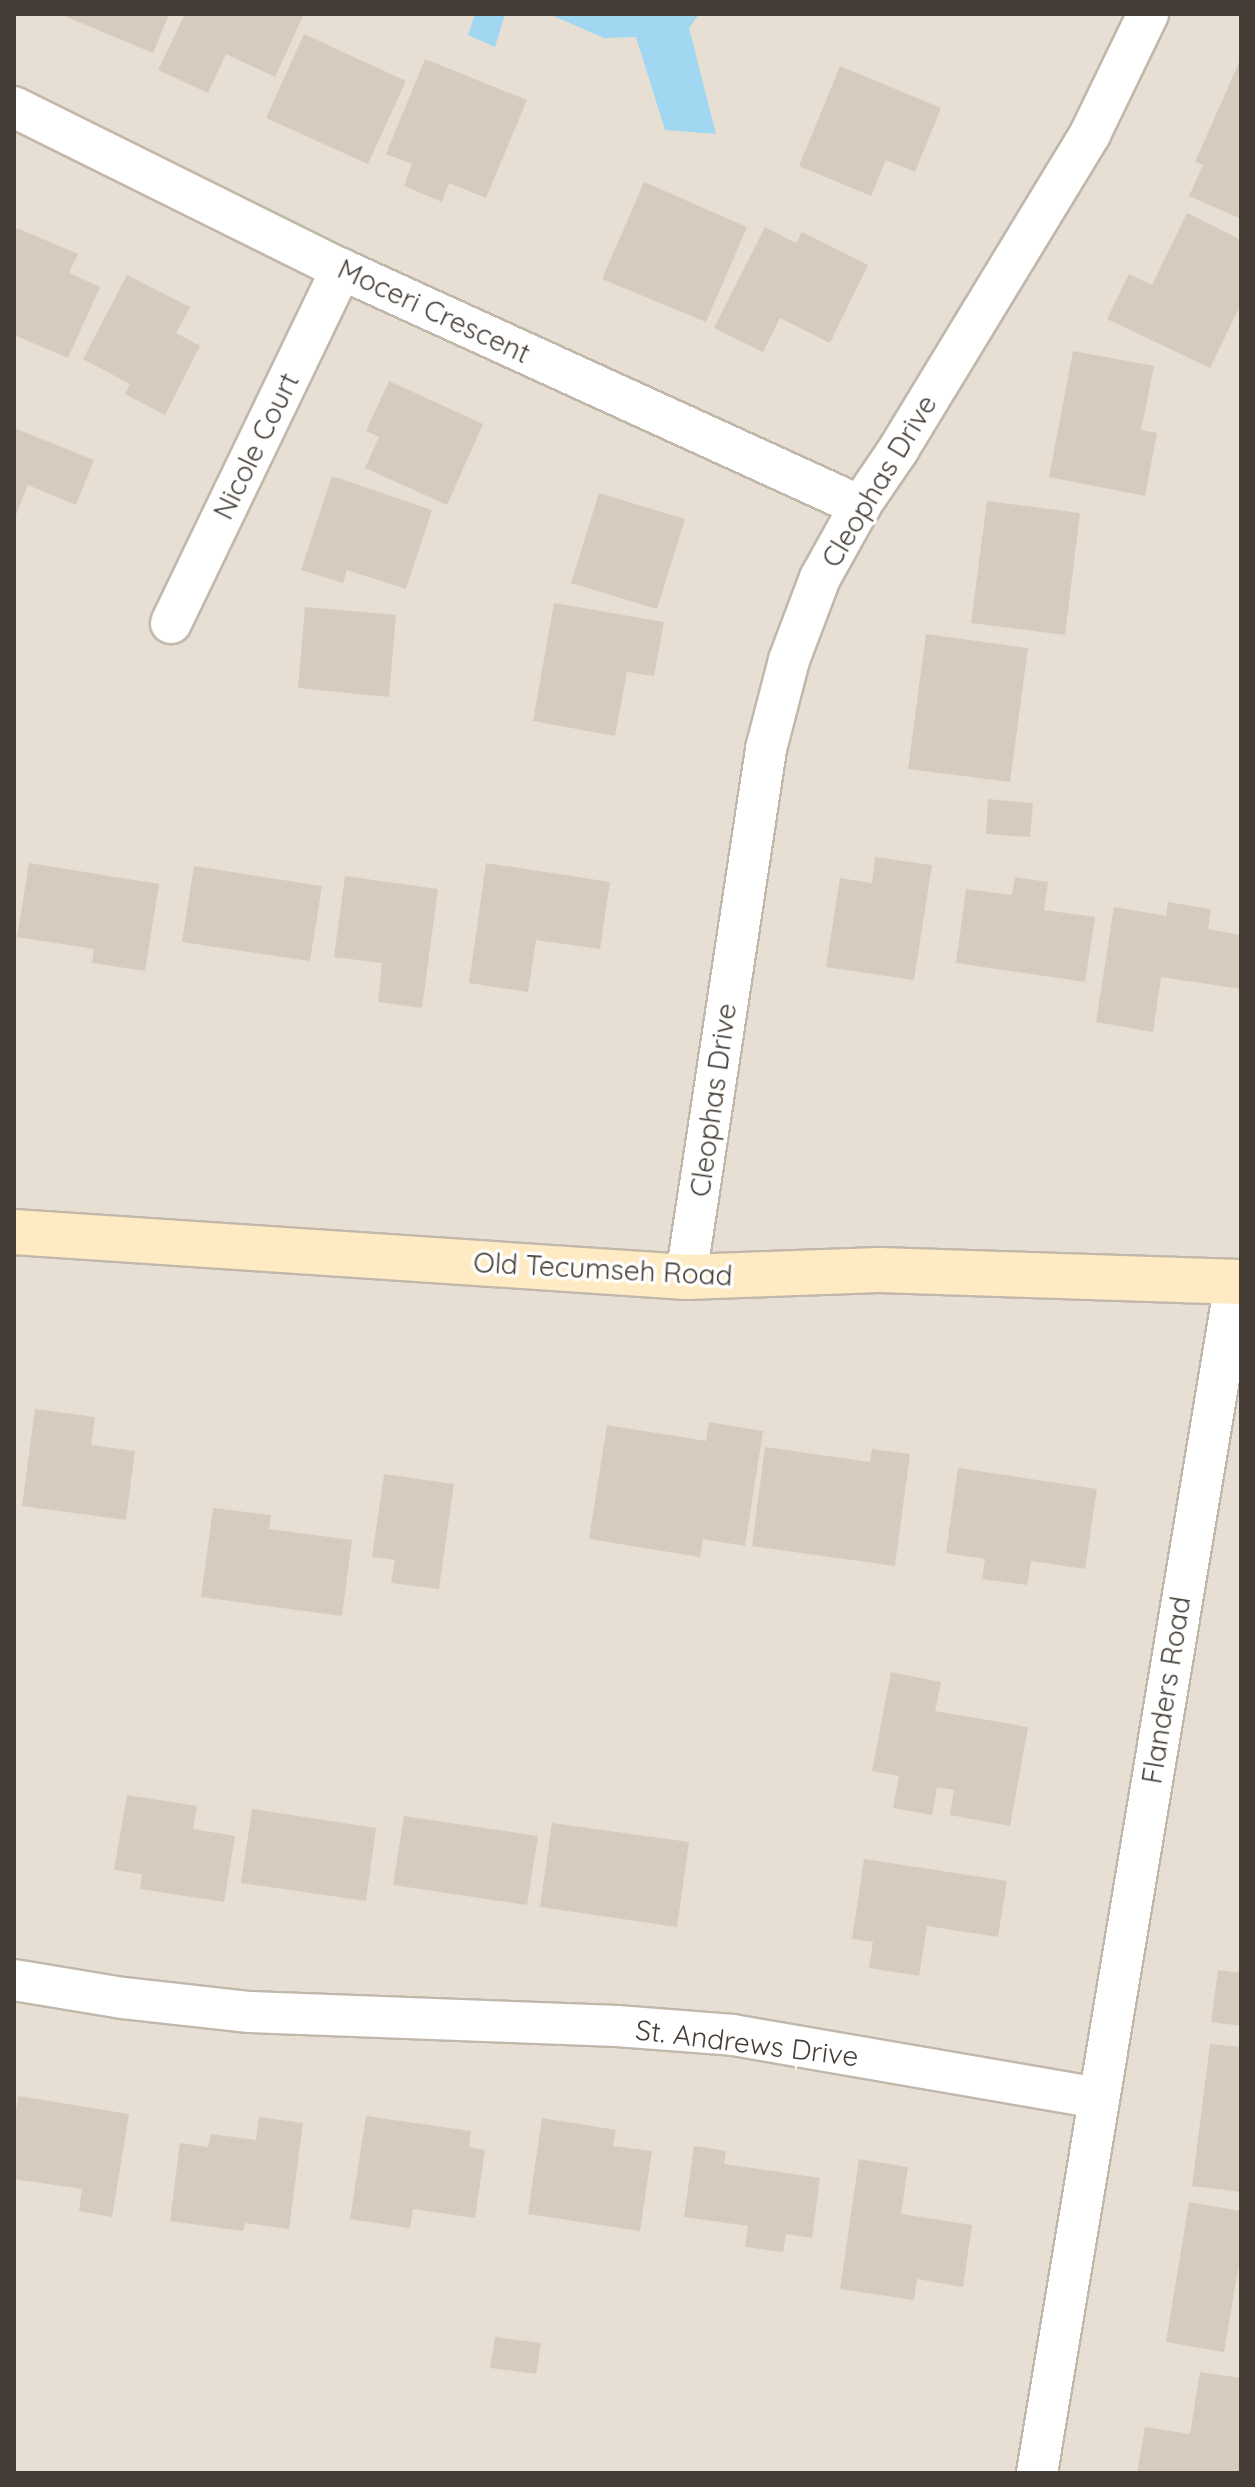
<!DOCTYPE html>
<style>
body{margin:0}
#map{position:relative;width:1255px;height:2487px;overflow:hidden;background:#f3eee5;font-family:Quicksand,sans-serif}
div>[style]{position:absolute}
.residential>*{inset:0;background:#e7dfd3}
.water>*{inset:0;background:#a1d7f0}
.building>*{inset:0;background:#d7cbbe}
.roads{filter:drop-shadow(2px 0 #c1b7ab) drop-shadow(-2px 0 #c1b7ab) drop-shadow(0 2px #c1b7ab) drop-shadow(0 -2px #c1b7ab)}
.minor>*{height:40px;margin:-20px;padding:0 20px;transform-origin:20px;border-radius:20px;background:#fff}
.secondary>*{height:44px;margin:-22px;padding:0 22px;transform-origin:22px;border-radius:22px;background:#ffebc3}
span{translate:-50% -50%;white-space:nowrap;text-align:center;line-height:1.15;-webkit-text-stroke:7px #fff;paint-order:stroke}
.street-label{font-size:28px;color:#453d35}
.frame{position:absolute;inset:0;border:16px solid #453d35;pointer-events:none}
</style>
<div id="map">
<div class="residential">
<i style="clip-path:polygon(14px 14px,1241px 14px,1241px 2473px,14px 2473px)"></i>
</div>
<div class="water">
<i style="clip-path:polygon(475px 14px,505px 14px,495px 47px,468px 35px)"></i>
<i style="clip-path:polygon(549px 14px,699px 14px,689px 28px,716px 134px,665px 130px,636px 37px,604px 38px)"></i>
</div>
<div class="building">
<i style="clip-path:polygon(60px 14px,169px 14px,153px 53px)"></i>
<i style="clip-path:polygon(185px 14px,304px 14px,275px 77px,226px 54px,208px 93px,158px 70px)"></i>
<i style="clip-path:polygon(304px 34px,406px 81px,368px 164px,266px 118px)"></i>
<i style="clip-path:polygon(1241px 58px,1241px 219px,1189px 196px,1203px 165px,1195px 162px)"></i>
<i style="clip-path:polygon(425px 59px,527px 100px,486px 198px,449px 183px,442px 202px,404px 186px,412px 164px,386px 154px)"></i>
<i style="clip-path:polygon(840px 66px,941px 108px,915px 172px,886px 160px,871px 196px,799px 166px)"></i>
<i style="clip-path:polygon(644px 182px,747px 227px,706px 322px,602px 279px)"></i>
<i style="clip-path:polygon(1187px 213px,1241px 240px,1241px 304px,1210px 368px,1107px 319px,1129px 274px,1152px 285px)"></i>
<i style="clip-path:polygon(765px 227px,796px 243px,802px 232px,868px 265px,830px 343px,780px 318px,763px 352px,714px 328px)"></i>
<i style="clip-path:polygon(17px 228px,78px 254px,69px 273px,100px 287px,68px 358px,14px 335px,14px 236px)"></i>
<i style="clip-path:polygon(127px 275px,190px 307px,176px 333px,200px 346px,165px 415px,125px 394px,130px 384px,83px 359px)"></i>
<i style="clip-path:polygon(1073px 351px,1154px 366px,1141px 430px,1157px 433px,1145px 496px,1049px 477px)"></i>
<i style="clip-path:polygon(389px 381px,483px 424px,447px 505px,365px 468px,379px 437px,366px 431px)"></i>
<i style="clip-path:polygon(14px 428px,94px 460px,76px 505px,28px 485px,14px 520px)"></i>
<i style="clip-path:polygon(332px 476px,432px 510px,406px 589px,347px 570px,343px 583px,301px 570px)"></i>
<i style="clip-path:polygon(599px 493px,685px 519px,657px 609px,571px 583px)"></i>
<i style="clip-path:polygon(987px 501px,1080px 513px,1065px 635px,971px 623px)"></i>
<i style="clip-path:polygon(554px 603px,664px 622px,654px 676px,627px 672px,615px 736px,533px 721px)"></i>
<i style="clip-path:polygon(305px 607px,396px 615px,389px 697px,298px 688px)"></i>
<i style="clip-path:polygon(926px 634px,1028px 648px,1010px 782px,908px 769px)"></i>
<i style="clip-path:polygon(988px 799px,1033px 803px,1030px 837px,986px 834px)"></i>
<i style="clip-path:polygon(875px 857px,932px 865px,914px 980px,826px 967px,840px 878px,872px 883px)"></i>
<i style="clip-path:polygon(29px 863px,159px 884px,145px 971px,92px 963px,94px 949px,17px 937px)"></i>
<i style="clip-path:polygon(486px 863px,610px 882px,600px 949px,536px 940px,528px 992px,469px 983px)"></i>
<i style="clip-path:polygon(194px 866px,322px 886px,310px 961px,182px 942px)"></i>
<i style="clip-path:polygon(345px 876px,438px 889px,422px 1008px,378px 1002px,382px 963px,334px 957px)"></i>
<i style="clip-path:polygon(1015px 877px,1048px 882px,1044px 910px,1095px 917px,1085px 982px,956px 963px,966px 889px,1012px 895px)"></i>
<i style="clip-path:polygon(1168px 902px,1211px 909px,1208px 929px,1241px 935px,1241px 989px,1161px 977px,1153px 1032px,1096px 1022px,1114px 907px,1166px 916px)"></i>
<i style="clip-path:polygon(35px 1409px,95px 1417px,91px 1445px,135px 1451px,126px 1520px,22px 1506px)"></i>
<i style="clip-path:polygon(709px 1422px,763px 1431px,745px 1546px,703px 1539px,700px 1557px,589px 1539px,607px 1425px,706px 1441px)"></i>
<i style="clip-path:polygon(765px 1447px,870px 1462px,872px 1449px,910px 1454px,895px 1566px,752px 1546px)"></i>
<i style="clip-path:polygon(958px 1468px,1097px 1489px,1085px 1569px,1031px 1561px,1027px 1585px,982px 1579px,985px 1559px,946px 1553px)"></i>
<i style="clip-path:polygon(384px 1474px,454px 1484px,439px 1589px,391px 1583px,395px 1560px,372px 1557px)"></i>
<i style="clip-path:polygon(213px 1508px,271px 1515px,269px 1529px,352px 1540px,342px 1616px,201px 1597px)"></i>
<i style="clip-path:polygon(891px 1672px,941px 1682px,935px 1711px,1028px 1727px,1010px 1826px,950px 1815px,954px 1790px,937px 1787px,932px 1815px,893px 1808px,899px 1776px,872px 1771px)"></i>
<i style="clip-path:polygon(127px 1795px,197px 1806px,193px 1829px,235px 1836px,224px 1902px,140px 1889px,142px 1874px,114px 1870px)"></i>
<i style="clip-path:polygon(252px 1809px,376px 1828px,366px 1901px,241px 1883px)"></i>
<i style="clip-path:polygon(404px 1816px,538px 1836px,527px 1905px,393px 1885px)"></i>
<i style="clip-path:polygon(552px 1823px,689px 1842px,677px 1927px,540px 1907px)"></i>
<i style="clip-path:polygon(864px 1859px,1007px 1881px,998px 1937px,927px 1926px,919px 1976px,869px 1968px,873px 1942px,852px 1939px)"></i>
<i style="clip-path:polygon(1218px 1970px,1241px 1973px,1241px 2026px,1211px 2022px)"></i>
<i style="clip-path:polygon(1210px 2044px,1241px 2047px,1241px 2192px,1192px 2186px)"></i>
<i style="clip-path:polygon(18px 2096px,129px 2114px,112px 2217px,79px 2211px,82px 2189px,14px 2179px,14px 2125px)"></i>
<i style="clip-path:polygon(366px 2116px,471px 2131px,469px 2147px,485px 2150px,475px 2218px,413px 2209px,410px 2228px,350px 2219px)"></i>
<i style="clip-path:polygon(259px 2117px,303px 2123px,289px 2229px,245px 2223px,243px 2231px,170px 2221px,180px 2143px,208px 2147px,211px 2134px,256px 2140px)"></i>
<i style="clip-path:polygon(542px 2118px,616px 2130px,613px 2146px,652px 2151px,640px 2231px,528px 2214px)"></i>
<i style="clip-path:polygon(694px 2146px,726px 2151px,724px 2164px,820px 2178px,812px 2238px,786px 2234px,783px 2252px,745px 2247px,748px 2226px,684px 2217px)"></i>
<i style="clip-path:polygon(859px 2159px,908px 2167px,901px 2214px,972px 2225px,963px 2287px,917px 2279px,914px 2300px,840px 2289px)"></i>
<i style="clip-path:polygon(1189px 2202px,1241px 2211px,1241px 2252px,1224px 2352px,1166px 2342px)"></i>
<i style="clip-path:polygon(495px 2337px,541px 2343px,536px 2374px,490px 2368px)"></i>
<i style="clip-path:polygon(1200px 2372px,1241px 2378px,1241px 2473px,1137px 2473px,1145px 2427px,1190px 2434px)"></i>
</div>
<div class="roads">
<div class="minor">
<i style="left:14px;top:107px;width:365px;rotate:26.4deg"></i>
<i style="left:341px;top:269px;width:571px;rotate:24.54deg"></i>
<i style="left:171px;top:623px;width:393px;rotate:-64.3deg"></i>
<i style="left:686px;top:1277px;width:534px;rotate:-81.38deg"></i>
<i style="left:766px;top:749px;width:92px;rotate:-75.5deg"></i>
<i style="left:789px;top:660px;width:88px;rotate:-69.3deg"></i>
<i style="left:820px;top:578px;width:82px;rotate:-60.9deg"></i>
<i style="left:860px;top:506px;width:68px;rotate:-55.8deg"></i>
<i style="left:898px;top:450px;width:370px;rotate:-58.7deg"></i>
<i style="left:1090px;top:134px;width:133px;rotate:-64.2deg"></i>
<i style="left:14px;top:1980px;width:110px;rotate:9.4deg"></i>
<i style="left:123px;top:1998px;width:128px;rotate:6.3deg"></i>
<i style="left:250px;top:2012px;width:367px;rotate:2.2deg"></i>
<i style="left:617px;top:2026px;width:116px;rotate:4.4deg"></i>
<i style="left:733px;top:2035px;width:371px;rotate:9.8deg"></i>
<i style="left:1037px;top:2473px;width:1207px;rotate:-80.56deg"></i>
</div>
<div class="secondary">
<i style="left:14px;top:1232px;width:674px;rotate:3.83deg"></i>
<i style="left:686px;top:1277px;width:193px;rotate:-2.1deg"></i>
<i style="left:879px;top:1270px;width:362px;rotate:1.9deg"></i>
</div>
</div>
<div class="street-label">
<span style="left:434px;top:311px;rotate:25deg">Moceri Crescent</span>
<span style="left:256px;top:446px;rotate:-64deg">Nicole Court</span>
<span style="left:879px;top:481px;rotate:-59deg">Cleophas Drive</span>
<span style="left:713px;top:1100px;rotate:-82deg">Cleophas Drive</span>
<span style="left:603px;top:1269px;rotate:3deg">Old Tecumseh Road</span>
<span style="left:1166px;top:1690px;rotate:-81deg">Flanders Road</span>
<span style="left:747px;top:2043px;rotate:7deg">St. Andrews Drive</span>
</div>
<div class="frame"></div>
</div>
